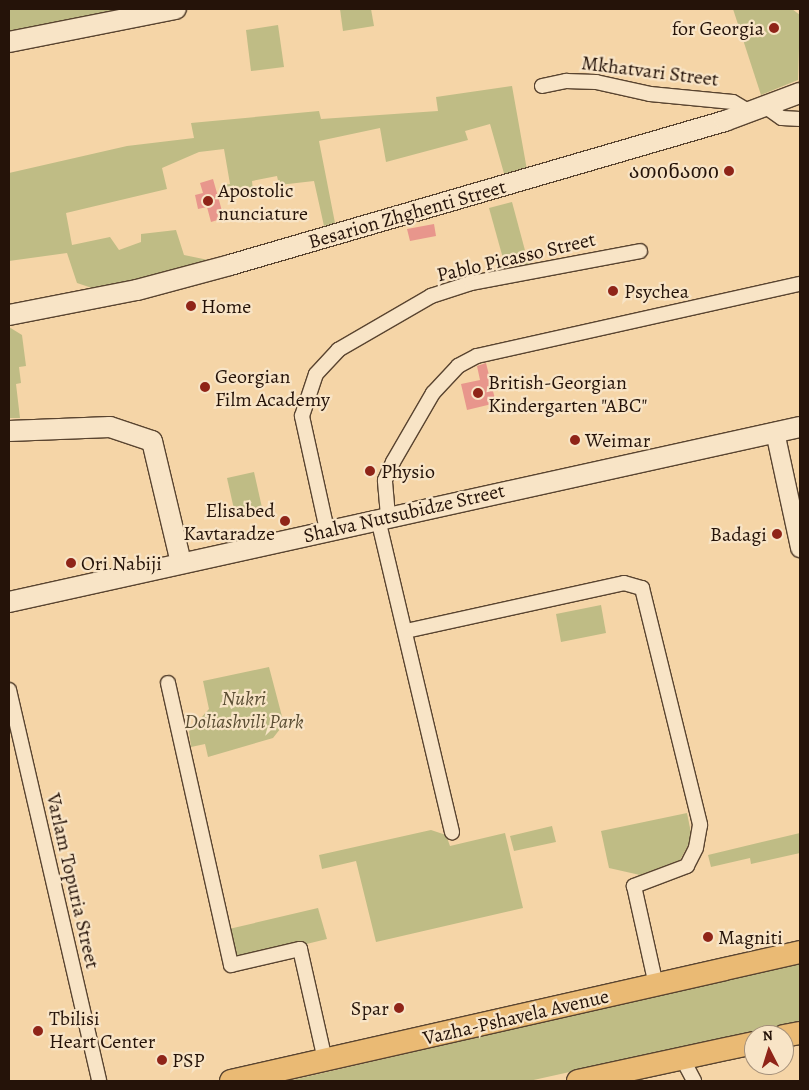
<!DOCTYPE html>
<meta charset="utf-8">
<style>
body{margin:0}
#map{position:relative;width:809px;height:1090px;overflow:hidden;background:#f5d5a7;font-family:Alegreya,"Noto Serif Georgian",serif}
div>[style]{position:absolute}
.green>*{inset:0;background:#bfbc85}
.building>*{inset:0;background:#e8968c}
.roads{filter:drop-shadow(1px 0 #594430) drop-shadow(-1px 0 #594430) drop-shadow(0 1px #594430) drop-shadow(0 -1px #594430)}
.minor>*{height:14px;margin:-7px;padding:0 7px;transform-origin:7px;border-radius:7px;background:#f8e4c6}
.tertiary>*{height:18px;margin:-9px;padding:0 9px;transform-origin:9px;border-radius:9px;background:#f8e4c6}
.secondary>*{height:20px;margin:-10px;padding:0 10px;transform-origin:10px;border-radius:10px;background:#f8e4c6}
.primary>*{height:22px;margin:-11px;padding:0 11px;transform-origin:11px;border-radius:11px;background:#eaba74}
.dots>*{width:14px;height:14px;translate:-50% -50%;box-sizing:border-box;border:2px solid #f8e4c6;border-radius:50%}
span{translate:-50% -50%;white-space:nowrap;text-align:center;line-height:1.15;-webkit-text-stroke:4.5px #f8e4c6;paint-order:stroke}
.poi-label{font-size:20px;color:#251309}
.right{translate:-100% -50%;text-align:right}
.left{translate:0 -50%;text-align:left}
.street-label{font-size:20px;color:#251309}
.park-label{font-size:20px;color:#5b4e34;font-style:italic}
.frame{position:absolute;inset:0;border:10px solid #251309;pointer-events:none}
.north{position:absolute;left:744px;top:1025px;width:50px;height:50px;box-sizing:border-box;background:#f8e4c6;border:1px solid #a4907a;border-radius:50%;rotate:355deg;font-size:14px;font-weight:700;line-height:20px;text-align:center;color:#251309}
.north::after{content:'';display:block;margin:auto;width:18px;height:22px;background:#8f2418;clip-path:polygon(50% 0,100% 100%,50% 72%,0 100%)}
</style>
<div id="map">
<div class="green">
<i style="clip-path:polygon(9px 9px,136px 9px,9px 34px)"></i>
<i style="clip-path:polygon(340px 9px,371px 9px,374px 26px,343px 31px)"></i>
<i style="clip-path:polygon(733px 9px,792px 9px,800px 15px,798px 80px,761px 95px)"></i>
<i style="clip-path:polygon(278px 25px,284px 67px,251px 71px,246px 30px)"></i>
<i style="clip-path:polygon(512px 86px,527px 170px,505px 177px,490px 124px,465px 131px,468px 140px,386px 162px,380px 128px,319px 141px,335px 223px,324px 226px,314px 181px,279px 185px,277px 176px,252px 181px,253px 191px,224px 194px,223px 185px,230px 184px,224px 149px,199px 152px,162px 168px,167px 189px,66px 213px,72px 245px,110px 237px,119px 250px,141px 242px,141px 234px,176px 230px,184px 255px,213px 261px,95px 289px,77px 283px,67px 253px,9px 261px,9px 173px,127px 146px,194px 138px,191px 123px,319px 111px,321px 119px,438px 111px,436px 97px)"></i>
<i style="clip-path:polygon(512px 202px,530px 269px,504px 262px,489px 208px)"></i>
<i style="clip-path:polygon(9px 327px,22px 335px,26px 366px,19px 367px,21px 383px,16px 384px,20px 418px,9px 418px)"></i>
<i style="clip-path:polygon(254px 472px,263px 512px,236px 518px,227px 478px)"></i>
<i style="clip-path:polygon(601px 605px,606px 633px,561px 642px,556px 614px)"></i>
<i style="clip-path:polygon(269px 667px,284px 724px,273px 738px,208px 757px,205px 744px,191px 747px,189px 731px,209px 709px,203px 681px)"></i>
<i style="clip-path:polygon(687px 813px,692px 838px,680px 860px,640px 875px,609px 868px,601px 831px)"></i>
<i style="clip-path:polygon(552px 826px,556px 842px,514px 851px,510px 836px)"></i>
<i style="clip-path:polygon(431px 830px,446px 835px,450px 846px,505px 833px,523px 908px,376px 942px,356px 861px,322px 869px,319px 855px)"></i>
<i style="clip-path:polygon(800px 833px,800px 853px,751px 864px,750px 858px,711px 867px,708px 855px)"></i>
<i style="clip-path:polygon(318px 908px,327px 939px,236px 961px,229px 929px)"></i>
<i style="clip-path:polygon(800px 963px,800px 1021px,529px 1081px,288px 1081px)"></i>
</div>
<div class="building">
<i style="clip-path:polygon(213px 179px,224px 218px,211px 222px,207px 207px,198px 209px,195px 195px,203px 193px,200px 183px)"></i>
<i style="clip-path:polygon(434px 224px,436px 236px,410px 241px,407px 229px)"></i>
<i style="clip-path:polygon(486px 363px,496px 403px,467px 410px,461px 384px,480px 380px,477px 366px)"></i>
</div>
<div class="roads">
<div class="minor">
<i style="left:542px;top:86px;width:25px;rotate:-12deg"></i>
<i style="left:566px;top:81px;width:30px;rotate:2deg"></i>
<i style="left:596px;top:82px;width:55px;rotate:12.5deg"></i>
<i style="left:650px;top:94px;width:83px;rotate:5.5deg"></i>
<i style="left:733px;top:102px;width:21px;rotate:31deg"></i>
<i style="left:766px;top:107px;width:19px;rotate:35deg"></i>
<i style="left:782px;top:118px;width:18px;rotate:3deg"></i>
<i style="left:388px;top:516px;width:36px;rotate:-95deg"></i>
<i style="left:385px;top:480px;width:20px;rotate:-66deg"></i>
<i style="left:393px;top:462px;width:80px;rotate:-59.9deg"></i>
<i style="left:433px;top:393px;width:37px;rotate:-47deg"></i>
<i style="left:458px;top:366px;width:21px;rotate:-28deg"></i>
<i style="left:477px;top:356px;width:331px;rotate:-12.6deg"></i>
<i style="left:378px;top:519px;width:322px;rotate:76.7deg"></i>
<i style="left:327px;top:530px;width:117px;rotate:-102.4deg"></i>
<i style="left:302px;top:416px;width:44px;rotate:-71.6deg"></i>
<i style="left:316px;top:374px;width:33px;rotate:-47deg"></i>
<i style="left:338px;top:350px;width:108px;rotate:-30.1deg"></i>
<i style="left:431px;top:296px;width:42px;rotate:-18deg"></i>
<i style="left:471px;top:283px;width:172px;rotate:-10.7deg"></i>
<i style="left:406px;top:631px;width:223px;rotate:-12.4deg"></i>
<i style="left:624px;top:583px;width:19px;rotate:16deg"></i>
<i style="left:642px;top:588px;width:244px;rotate:76.2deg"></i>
<i style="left:700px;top:825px;width:23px;rotate:100deg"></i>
<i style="left:696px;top:848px;width:20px;rotate:117deg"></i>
<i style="left:687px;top:866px;width:57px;rotate:159.3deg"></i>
<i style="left:634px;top:886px;width:101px;rotate:77.5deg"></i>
<i style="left:168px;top:683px;width:289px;rotate:77.4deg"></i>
<i style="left:231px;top:965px;width:71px;rotate:-13.1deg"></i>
<i style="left:300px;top:949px;width:114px;rotate:77.3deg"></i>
<i style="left:9px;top:690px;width:401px;rotate:77deg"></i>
<i style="left:682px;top:1058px;width:26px;rotate:62deg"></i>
</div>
<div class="tertiary">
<i style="left:775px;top:432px;width:119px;rotate:77.8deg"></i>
</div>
<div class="secondary">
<i style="left:9px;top:42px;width:170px;rotate:-11.2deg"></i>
<i style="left:9px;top:315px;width:130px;rotate:-11.1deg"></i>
<i style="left:137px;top:290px;width:96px;rotate:-15deg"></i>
<i style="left:230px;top:265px;width:516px;rotate:-16.22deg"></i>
<i style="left:725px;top:121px;width:80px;rotate:-20.5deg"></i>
<i style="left:9px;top:431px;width:101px;rotate:-2.3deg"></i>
<i style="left:110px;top:427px;width:44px;rotate:18.4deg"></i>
<i style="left:152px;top:441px;width:125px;rotate:76.6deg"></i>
<i style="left:9px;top:602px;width:810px;rotate:-12.48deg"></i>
</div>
<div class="primary">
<i style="left:784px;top:1036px;width:16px;rotate:-11deg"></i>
<i style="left:231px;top:1081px;width:583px;rotate:-12.77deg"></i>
<i style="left:578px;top:1081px;width:180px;rotate:-12.2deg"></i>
</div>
</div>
<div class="dots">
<i style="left:774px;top:28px;background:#8f2418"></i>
<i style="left:729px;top:171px;background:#8f2418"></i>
<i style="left:208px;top:201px;background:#8f2418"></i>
<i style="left:613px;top:291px;background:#8f2418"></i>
<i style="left:191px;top:306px;background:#8f2418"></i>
<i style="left:205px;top:387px;background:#8f2418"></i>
<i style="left:478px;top:393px;background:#8f2418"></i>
<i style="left:575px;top:440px;background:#8f2418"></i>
<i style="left:370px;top:471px;background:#8f2418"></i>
<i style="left:285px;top:521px;background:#8f2418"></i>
<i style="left:777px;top:534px;background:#8f2418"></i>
<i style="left:71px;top:563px;background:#8f2418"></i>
<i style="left:708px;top:937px;background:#8f2418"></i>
<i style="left:399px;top:1008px;background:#8f2418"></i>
<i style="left:38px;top:1031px;background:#8f2418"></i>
<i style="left:162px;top:1060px;background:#8f2418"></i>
</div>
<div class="poi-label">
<span class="right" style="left:764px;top:28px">for Georgia</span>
<span class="right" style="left:719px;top:171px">ათინათი</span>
<span class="left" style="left:218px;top:202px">Apostolic<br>nunciature</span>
<span class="left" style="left:624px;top:291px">Psychea</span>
<span class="left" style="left:201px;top:306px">Home</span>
<span class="left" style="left:215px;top:388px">Georgian<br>Film Academy</span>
<span class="left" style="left:488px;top:394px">British-Georgian<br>Kindergarten "ABC"</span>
<span class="left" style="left:585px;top:440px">Weimar</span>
<span class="left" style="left:381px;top:471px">Physio</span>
<span class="right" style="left:275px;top:522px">Elisabed<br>Kavtaradze</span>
<span class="right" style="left:767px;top:534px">Badagi</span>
<span class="left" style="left:81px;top:563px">Ori Nabiji</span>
<span class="left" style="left:718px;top:937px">Magniti</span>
<span class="right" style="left:389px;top:1008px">Spar</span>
<span class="left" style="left:49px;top:1030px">Tbilisi<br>Heart Center</span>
<span class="left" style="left:172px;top:1060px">PSP</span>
</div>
<div class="street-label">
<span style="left:650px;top:71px;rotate:7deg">Mkhatvari Street</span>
<span style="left:407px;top:214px;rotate:-16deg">Besarion Zhghenti Street</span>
<span style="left:516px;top:257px;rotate:-13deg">Pablo Picasso Street</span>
<span style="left:404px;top:513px;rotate:-13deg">Shalva Nutsubidze Street</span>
<span style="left:73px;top:881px;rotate:77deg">Varlam Topuria Street</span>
<span style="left:516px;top:1017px;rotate:-13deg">Vazha-Pshavela Avenue</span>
</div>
<div class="park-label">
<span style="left:244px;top:710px">Nukri<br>Doliashvili Park</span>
</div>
<div class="frame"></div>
<div class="north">N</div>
</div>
